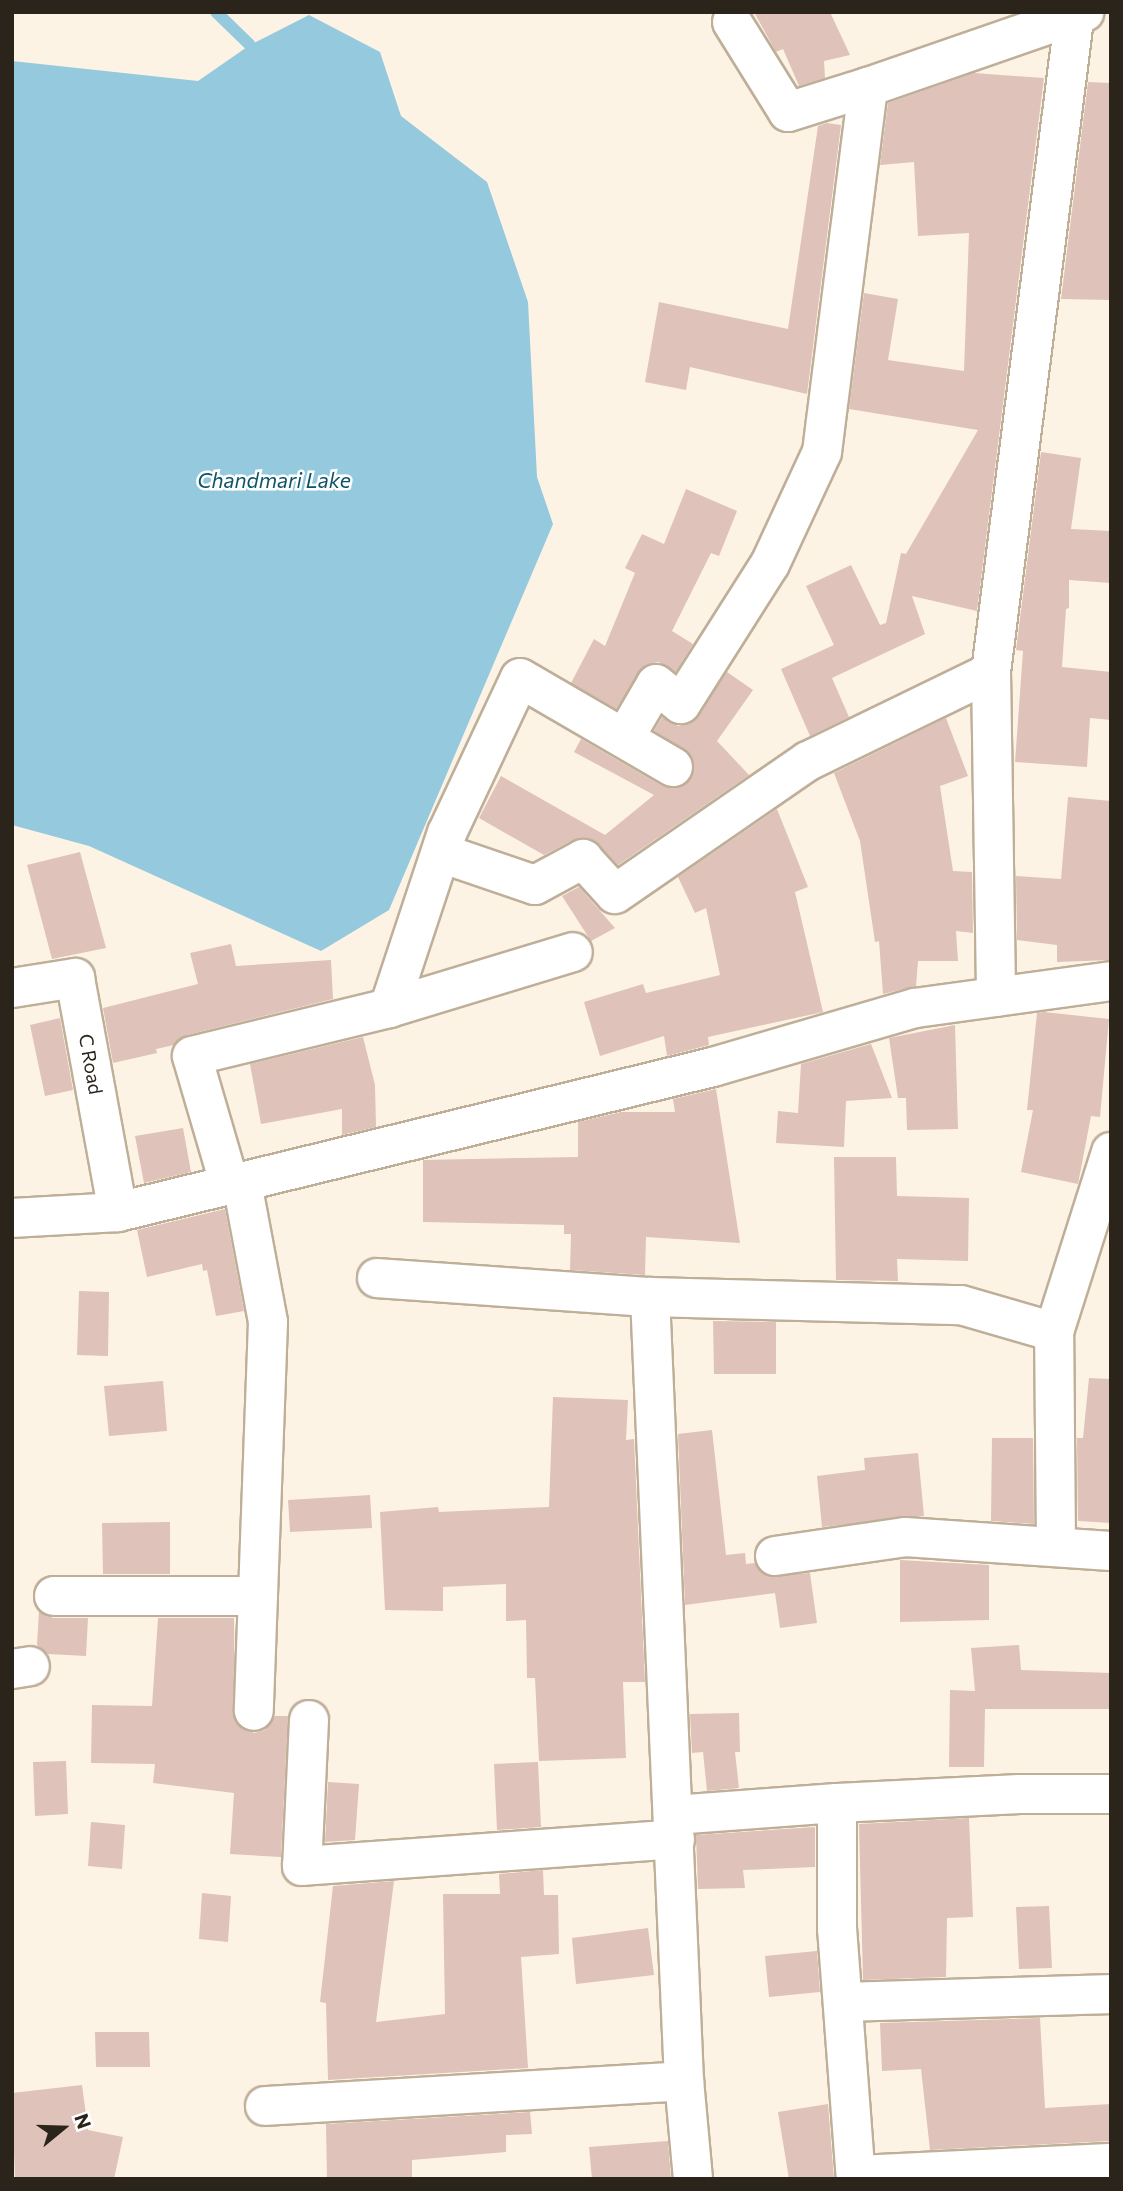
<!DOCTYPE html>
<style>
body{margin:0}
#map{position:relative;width:1123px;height:2191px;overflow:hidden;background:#fdf3e5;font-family:Commissioner,sans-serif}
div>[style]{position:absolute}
.water>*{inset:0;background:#95c9dd}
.stream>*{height:12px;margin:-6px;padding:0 6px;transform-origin:6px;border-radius:6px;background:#95c9dd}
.building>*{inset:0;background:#dfc2b9}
.roads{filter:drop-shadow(2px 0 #bfaf99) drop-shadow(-2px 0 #bfaf99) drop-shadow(0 2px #bfaf99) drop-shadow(0 -2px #bfaf99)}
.minor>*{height:38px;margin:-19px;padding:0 19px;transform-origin:19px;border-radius:19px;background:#fff}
span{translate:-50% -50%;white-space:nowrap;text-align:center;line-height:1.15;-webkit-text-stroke:5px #fff;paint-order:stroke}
.street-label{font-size:19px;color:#2a241b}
.water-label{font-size:21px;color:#0c5468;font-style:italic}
.frame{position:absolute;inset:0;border:14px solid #2a241b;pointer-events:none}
.north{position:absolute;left:28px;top:2093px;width:70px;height:70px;-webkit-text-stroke:5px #fff;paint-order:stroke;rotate:71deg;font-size:19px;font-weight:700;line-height:28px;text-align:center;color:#2a241b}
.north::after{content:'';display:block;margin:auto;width:24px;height:32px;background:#2a241b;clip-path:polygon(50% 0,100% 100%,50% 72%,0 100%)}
</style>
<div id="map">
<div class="water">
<i style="clip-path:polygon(309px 15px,380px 52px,401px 116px,487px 182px,528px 302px,537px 477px,553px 524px,389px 910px,321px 951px,89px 846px,12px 825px,12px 61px,198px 81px,250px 45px)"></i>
</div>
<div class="stream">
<i style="left:216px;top:12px;width:47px;rotate:44.1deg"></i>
</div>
<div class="building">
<i style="clip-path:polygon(754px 12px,830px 12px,850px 55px,824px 61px,825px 78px,799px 86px,783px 49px,776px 52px)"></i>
<i style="clip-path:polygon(974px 73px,1044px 78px,977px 611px,912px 596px,925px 634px,832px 678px,849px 717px,810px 736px,781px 669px,834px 645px,806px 586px,851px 565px,880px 625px,886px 623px,901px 553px,906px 554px,978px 430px,849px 409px,864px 293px,898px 299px,888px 360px,964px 371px,969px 233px,918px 236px,914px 162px,880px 165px,888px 103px)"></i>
<i style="clip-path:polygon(1088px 82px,1111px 83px,1111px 300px,1061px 299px)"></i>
<i style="clip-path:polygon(827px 123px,841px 125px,807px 394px,690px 367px,686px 390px,645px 382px,659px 302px,788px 329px,818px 126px)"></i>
<i style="clip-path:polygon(1041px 452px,1081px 458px,1071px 529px,1111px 531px,1111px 583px,1069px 580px,1069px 608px,1066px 609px,1062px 667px,1111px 672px,1111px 720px,1090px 718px,1087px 767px,1015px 762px,1023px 651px,1016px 650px)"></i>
<i style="clip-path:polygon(686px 489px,737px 511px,719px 556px,711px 553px,672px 631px,693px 644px,676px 672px,659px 662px,645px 665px,616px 709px,571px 683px,594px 639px,605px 646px,635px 573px,625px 568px,642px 534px,664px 544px)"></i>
<i style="clip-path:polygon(727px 672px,753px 690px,717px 741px,749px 775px,618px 865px,591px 839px,573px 840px,544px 855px,479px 818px,501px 776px,605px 835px,654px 795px,574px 752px,581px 739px,662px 786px,683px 786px,692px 777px,692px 757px,654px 731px,662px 717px,678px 726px,691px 723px)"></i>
<i style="clip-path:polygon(946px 718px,968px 776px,940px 786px,953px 871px,972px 872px,973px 933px,956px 931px,958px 961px,918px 961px,916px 986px,883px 994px,879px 941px,875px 942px,860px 841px,834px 773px)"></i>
<i style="clip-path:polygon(1068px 797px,1111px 801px,1111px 960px,1057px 962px,1057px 945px,1017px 940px,1016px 876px,1061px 879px)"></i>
<i style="clip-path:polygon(777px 809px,808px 887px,795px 892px,823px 1012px,708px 1037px,709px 1045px,667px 1056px,664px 1036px,600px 1056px,584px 1002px,643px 984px,646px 993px,720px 975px,706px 908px,695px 913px,678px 877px)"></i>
<i style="clip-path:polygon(80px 852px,106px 948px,52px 959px,27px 865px)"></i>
<i style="clip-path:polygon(579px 887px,615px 928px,591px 941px,562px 896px)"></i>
<i style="clip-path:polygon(231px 944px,236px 966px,331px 960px,333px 999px,187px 1035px,174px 1045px,156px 1049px,157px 1053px,113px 1063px,103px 1008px,198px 984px,190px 953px)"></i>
<i style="clip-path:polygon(1044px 1012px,1109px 1019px,1100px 1117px,1091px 1116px,1078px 1184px,1021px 1172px,1033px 1110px,1027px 1110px,1037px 1013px)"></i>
<i style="clip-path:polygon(60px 1018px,73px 1090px,45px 1096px,30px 1025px)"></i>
<i style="clip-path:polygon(955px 1025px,958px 1129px,907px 1130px,906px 1098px,898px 1098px,889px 1038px)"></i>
<i style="clip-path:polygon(363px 1037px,375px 1085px,376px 1127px,342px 1135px,342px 1109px,261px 1124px,250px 1064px)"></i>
<i style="clip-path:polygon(871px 1044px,892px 1098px,846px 1101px,844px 1147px,776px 1143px,778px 1111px,798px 1113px,801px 1064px)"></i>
<i style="clip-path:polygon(716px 1089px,740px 1243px,646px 1237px,645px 1275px,570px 1270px,571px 1234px,564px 1234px,564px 1225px,423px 1222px,423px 1160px,578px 1157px,578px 1122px,621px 1112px,675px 1112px,673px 1099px)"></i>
<i style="clip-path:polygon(183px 1128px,191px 1172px,144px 1183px,135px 1136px)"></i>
<i style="clip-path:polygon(834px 1157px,896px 1157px,897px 1196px,969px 1198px,968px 1261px,897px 1259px,898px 1281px,836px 1280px)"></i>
<i style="clip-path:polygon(225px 1209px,244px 1311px,216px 1316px,207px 1270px,203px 1271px,202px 1264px,147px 1277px,137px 1230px)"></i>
<i style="clip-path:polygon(79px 1291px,109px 1292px,108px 1356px,77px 1355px)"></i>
<i style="clip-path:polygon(713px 1321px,776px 1322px,776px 1374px,714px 1374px)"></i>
<i style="clip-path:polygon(1089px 1378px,1111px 1379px,1111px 1523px,1078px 1521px,1077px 1438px,1083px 1438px)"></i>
<i style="clip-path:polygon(163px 1381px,167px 1431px,109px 1436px,104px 1386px)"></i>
<i style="clip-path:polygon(553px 1397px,628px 1400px,626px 1440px,634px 1439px,645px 1682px,623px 1682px,626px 1758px,539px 1761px,535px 1678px,527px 1678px,526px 1620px,506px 1621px,506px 1584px,443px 1587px,443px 1611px,385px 1610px,380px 1512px,438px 1507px,439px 1512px,549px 1507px)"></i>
<i style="clip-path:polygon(712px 1430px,726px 1555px,745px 1553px,746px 1564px,755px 1563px,768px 1576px,810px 1573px,817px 1623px,780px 1628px,775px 1593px,685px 1605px,678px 1434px)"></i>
<i style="clip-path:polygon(992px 1438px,1033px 1438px,1034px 1524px,991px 1521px)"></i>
<i style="clip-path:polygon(918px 1453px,924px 1516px,822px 1527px,817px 1476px,865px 1470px,864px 1458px)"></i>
<i style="clip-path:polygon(370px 1495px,372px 1528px,290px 1532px,288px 1500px)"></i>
<i style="clip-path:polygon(170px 1522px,170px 1574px,103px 1574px,102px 1523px)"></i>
<i style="clip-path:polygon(900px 1560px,989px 1565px,989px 1620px,900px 1622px)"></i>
<i style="clip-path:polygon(39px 1611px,53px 1618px,88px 1618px,86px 1656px,48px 1654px,37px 1645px)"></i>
<i style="clip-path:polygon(158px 1618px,234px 1618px,235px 1722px,254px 1733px,265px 1730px,275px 1716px,288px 1716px,281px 1857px,230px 1854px,234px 1793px,153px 1783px,155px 1764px,91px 1763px,92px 1705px,152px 1706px)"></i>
<i style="clip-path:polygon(1019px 1645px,1021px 1670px,1111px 1673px,1111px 1709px,985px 1709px,984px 1767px,949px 1767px,950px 1690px,975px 1691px,971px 1648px)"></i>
<i style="clip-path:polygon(739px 1713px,740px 1752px,735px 1752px,739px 1788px,707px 1791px,703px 1752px,692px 1753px,690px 1714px)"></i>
<i style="clip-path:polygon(66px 1761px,68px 1814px,35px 1816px,33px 1762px)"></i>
<i style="clip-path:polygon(538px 1762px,541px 1827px,497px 1830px,494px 1764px)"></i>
<i style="clip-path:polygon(328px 1782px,359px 1784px,355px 1840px,325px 1842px)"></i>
<i style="clip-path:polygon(969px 1818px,973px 1917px,947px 1918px,946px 1977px,863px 1980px,859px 1824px)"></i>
<i style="clip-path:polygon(91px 1822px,125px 1825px,122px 1869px,88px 1866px)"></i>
<i style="clip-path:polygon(815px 1827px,815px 1867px,743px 1870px,745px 1888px,698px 1889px,696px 1835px)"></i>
<i style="clip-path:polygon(543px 1870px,544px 1895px,558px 1895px,559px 1954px,521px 1957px,528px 2068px,328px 2080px,326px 2003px,320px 2002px,333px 1886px,394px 1881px,376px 2022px,445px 2014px,443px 1894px,500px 1894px,499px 1874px)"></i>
<i style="clip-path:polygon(202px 1893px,231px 1896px,228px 1942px,199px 1939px)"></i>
<i style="clip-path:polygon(1049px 1906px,1052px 1968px,1019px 1969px,1016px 1907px)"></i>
<i style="clip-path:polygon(648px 1928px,654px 1975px,576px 1984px,572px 1938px)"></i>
<i style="clip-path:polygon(817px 1951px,820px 1992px,769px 1997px,765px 1956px)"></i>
<i style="clip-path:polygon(1040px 2018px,1045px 2108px,1111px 2104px,1111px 2141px,930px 2150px,921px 2069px,882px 2071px,880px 2023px)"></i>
<i style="clip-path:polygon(95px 2032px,149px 2032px,150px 2067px,96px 2067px)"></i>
<i style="clip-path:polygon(82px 2085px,88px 2130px,123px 2137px,114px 2179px,15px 2179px,12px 2093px)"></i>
<i style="clip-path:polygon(828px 2104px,834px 2179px,789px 2179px,778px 2112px)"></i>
<i style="clip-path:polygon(530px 2112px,532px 2134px,506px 2135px,506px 2152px,412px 2160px,412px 2179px,327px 2179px,326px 2124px)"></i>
<i style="clip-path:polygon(668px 2141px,671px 2179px,592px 2179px,589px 2147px)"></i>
</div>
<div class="roads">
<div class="minor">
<i style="left:732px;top:22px;width:106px;rotate:58.1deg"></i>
<i style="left:788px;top:112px;width:84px;rotate:-17.4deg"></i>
<i style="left:991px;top:672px;width:325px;rotate:89.1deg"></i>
<i style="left:625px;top:737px;width:61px;rotate:-59.7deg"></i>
<i style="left:656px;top:684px;width:32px;rotate:39deg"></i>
<i style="left:681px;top:704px;width:166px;rotate:-57.6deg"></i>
<i style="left:770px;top:564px;width:123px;rotate:-65.1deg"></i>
<i style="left:822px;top:452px;width:368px;rotate:-82.8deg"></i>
<i style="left:868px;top:87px;width:229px;rotate:-19.1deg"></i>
<i style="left:441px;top:853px;width:99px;rotate:18.8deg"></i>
<i style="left:535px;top:885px;width:55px;rotate:-28.4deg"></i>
<i style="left:583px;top:859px;width:47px;rotate:47.6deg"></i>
<i style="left:615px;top:894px;width:234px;rotate:-34.6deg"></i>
<i style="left:808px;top:761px;width:203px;rotate:-25.9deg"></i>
<i style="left:991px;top:672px;width:665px;rotate:-82.75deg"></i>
<i style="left:12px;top:988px;width:64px;rotate:-9deg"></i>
<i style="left:75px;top:978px;width:238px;rotate:79.6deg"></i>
<i style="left:389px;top:1008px;width:192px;rotate:-16.9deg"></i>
<i style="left:242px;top:1183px;width:141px;rotate:79.4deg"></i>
<i style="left:268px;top:1322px;width:389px;rotate:92.1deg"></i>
<i style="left:230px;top:1186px;width:135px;rotate:-106.3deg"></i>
<i style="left:192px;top:1056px;width:203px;rotate:-13.7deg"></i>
<i style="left:389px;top:1008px;width:184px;rotate:-71.7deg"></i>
<i style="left:447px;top:833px;width:171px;rotate:-64.8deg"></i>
<i style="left:520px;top:678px;width:177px;rotate:30.2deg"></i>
<i style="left:12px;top:1218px;width:106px;rotate:-3.2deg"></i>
<i style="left:118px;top:1212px;width:612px;rotate:-13.7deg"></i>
<i style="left:713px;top:1067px;width:210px;rotate:-16.3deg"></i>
<i style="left:915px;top:1008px;width:198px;rotate:-7.8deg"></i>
<i style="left:377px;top:1278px;width:274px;rotate:4deg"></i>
<i style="left:1056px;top:1547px;width:215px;rotate:-90.5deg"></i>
<i style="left:1054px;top:1332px;width:189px;rotate:-72.4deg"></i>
<i style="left:775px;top:1556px;width:131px;rotate:-8.3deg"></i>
<i style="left:905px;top:1537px;width:206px;rotate:3.9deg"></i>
<i style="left:54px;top:1596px;width:204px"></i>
<i style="left:12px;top:1669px;width:18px;rotate:-9deg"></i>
<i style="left:309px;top:1720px;width:146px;rotate:92.7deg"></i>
<i style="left:302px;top:1866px;width:374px;rotate:-4.1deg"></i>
<i style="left:837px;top:1803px;width:183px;rotate:-2.8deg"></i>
<i style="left:1020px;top:1794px;width:91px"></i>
<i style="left:674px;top:1815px;width:163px;rotate:-4.2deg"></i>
<i style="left:837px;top:1803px;width:125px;rotate:90deg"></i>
<i style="left:837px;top:1928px;width:252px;rotate:85.7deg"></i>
<i style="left:845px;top:2002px;width:266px;rotate:-1.7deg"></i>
<i style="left:265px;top:2106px;width:420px;rotate:-3.4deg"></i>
<i style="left:856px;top:2175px;width:255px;rotate:-2.7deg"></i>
<i style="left:693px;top:2179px;width:98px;rotate:-95.2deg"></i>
<i style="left:684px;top:2081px;width:785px;rotate:-92.48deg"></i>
<i style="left:650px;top:1297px;width:311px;rotate:1.5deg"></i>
<i style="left:961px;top:1305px;width:97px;rotate:16.2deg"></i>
</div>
</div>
<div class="street-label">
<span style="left:91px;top:1064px;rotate:80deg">C Road</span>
</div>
<div class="water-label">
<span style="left:274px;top:480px">Chandmari Lake</span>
</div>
<div class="frame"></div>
<div class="north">N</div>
</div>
